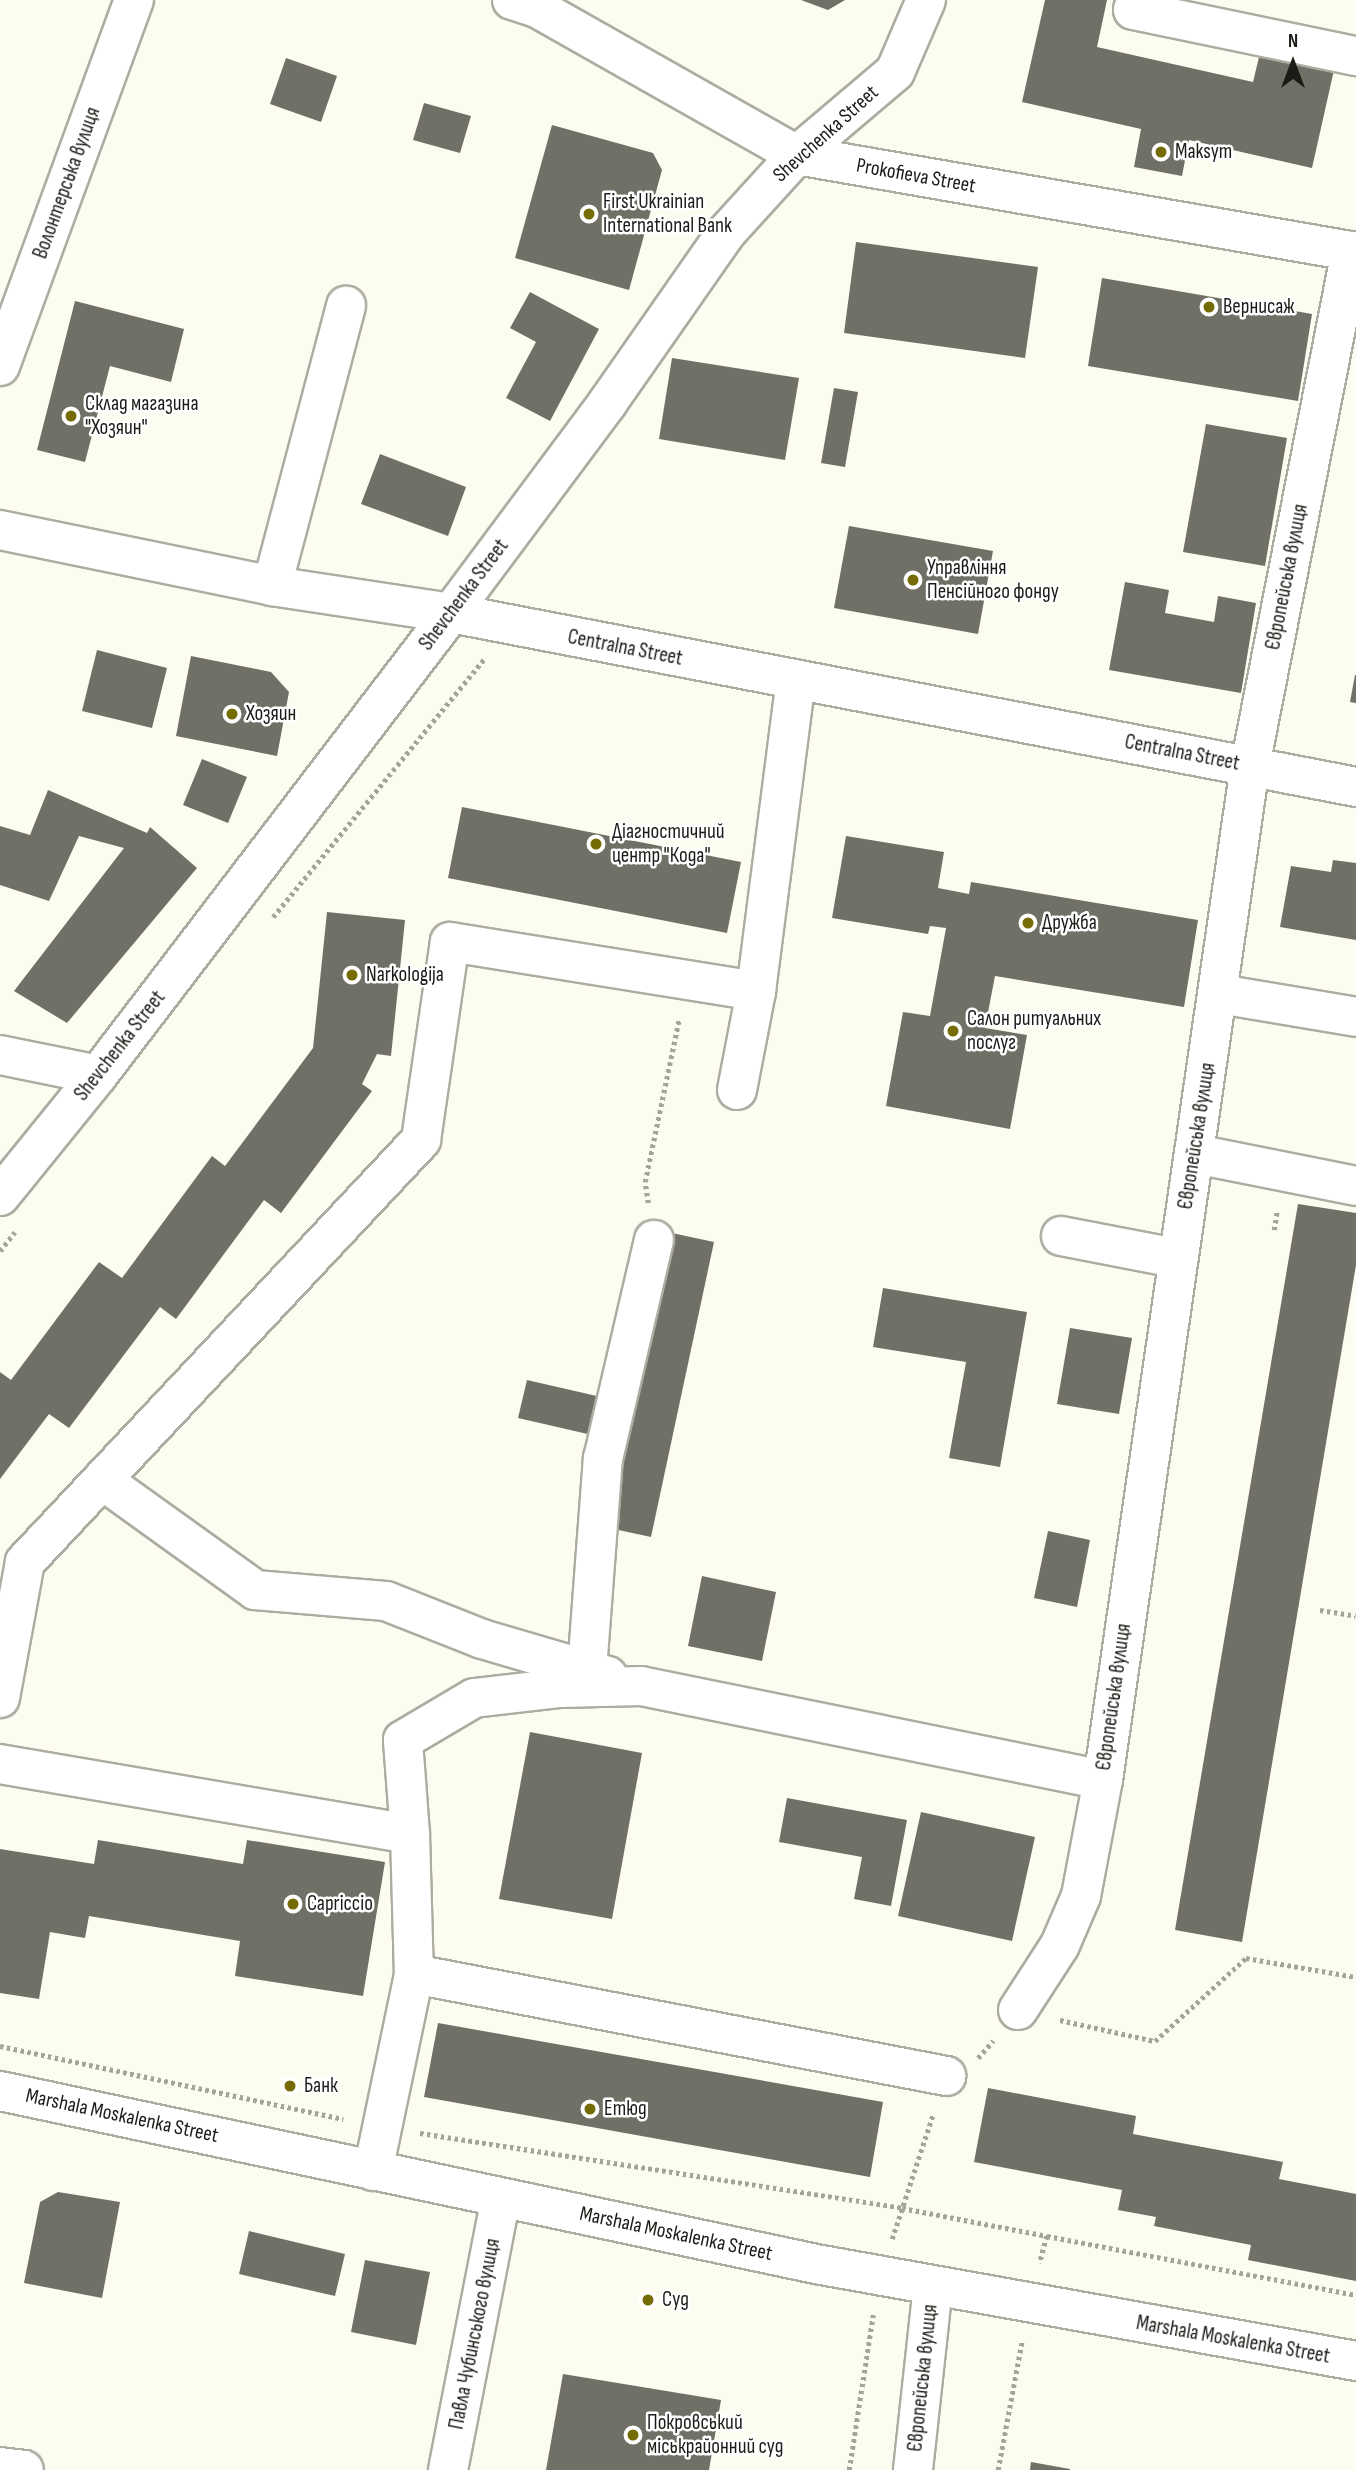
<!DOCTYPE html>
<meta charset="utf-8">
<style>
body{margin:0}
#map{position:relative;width:1356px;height:2470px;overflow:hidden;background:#fdfcf0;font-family:"Sofia Sans Condensed",sans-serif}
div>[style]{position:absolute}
.building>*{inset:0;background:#717066}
.path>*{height:4.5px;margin-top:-2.25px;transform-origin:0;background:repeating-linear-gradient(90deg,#a5a49b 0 3.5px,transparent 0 7px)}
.roads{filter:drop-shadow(2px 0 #adaca1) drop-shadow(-2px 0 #adaca1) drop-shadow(0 2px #adaca1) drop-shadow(0 -2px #adaca1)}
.minor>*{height:38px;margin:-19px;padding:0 19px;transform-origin:19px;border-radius:19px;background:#fff}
.dots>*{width:19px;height:19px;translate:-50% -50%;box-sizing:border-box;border:4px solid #fff;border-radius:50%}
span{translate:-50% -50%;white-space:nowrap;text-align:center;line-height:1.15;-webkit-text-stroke:5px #fff;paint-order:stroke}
.street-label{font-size:21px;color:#1b1b17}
.poi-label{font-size:21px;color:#1b1b17}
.left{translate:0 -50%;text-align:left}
.north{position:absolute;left:1258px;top:28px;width:70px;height:70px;-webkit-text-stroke:5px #fff;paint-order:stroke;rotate:0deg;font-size:19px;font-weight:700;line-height:28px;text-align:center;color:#1b1b17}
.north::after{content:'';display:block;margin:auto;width:24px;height:32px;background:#1b1b17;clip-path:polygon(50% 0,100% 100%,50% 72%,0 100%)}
</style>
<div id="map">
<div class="building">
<i style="clip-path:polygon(801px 0,845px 0,828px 10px)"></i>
<i style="clip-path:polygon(1045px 0,1107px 0,1097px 47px,1253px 82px,1260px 53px,1334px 70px,1312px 168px,1189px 140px,1182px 176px,1134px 167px,1141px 129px,1022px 102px)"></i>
<i style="clip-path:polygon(286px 58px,337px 76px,321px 122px,270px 104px)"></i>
<i style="clip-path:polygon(424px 103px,471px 116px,460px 153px,413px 140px)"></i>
<i style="clip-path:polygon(552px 125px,653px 153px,662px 170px,629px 290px,515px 258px)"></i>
<i style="clip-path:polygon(856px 242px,1038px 267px,1025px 358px,844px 333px)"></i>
<i style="clip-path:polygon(1102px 278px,1312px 314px,1298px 401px,1088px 366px)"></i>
<i style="clip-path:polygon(530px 292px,599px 329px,550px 421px,506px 398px,536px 342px,510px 328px)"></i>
<i style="clip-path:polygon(75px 301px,184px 329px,171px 382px,110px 366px,85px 462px,37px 450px)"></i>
<i style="clip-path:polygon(672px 358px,799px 378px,785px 460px,659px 439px)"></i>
<i style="clip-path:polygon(834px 388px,858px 392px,845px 467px,821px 463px)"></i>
<i style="clip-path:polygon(1206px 424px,1287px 438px,1265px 566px,1183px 552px)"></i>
<i style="clip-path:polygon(380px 454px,466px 487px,448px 536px,361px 504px)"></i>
<i style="clip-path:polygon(849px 526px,993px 551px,978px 634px,834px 608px)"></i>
<i style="clip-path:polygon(1125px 582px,1169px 590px,1165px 613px,1214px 622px,1218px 596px,1256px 603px,1241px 693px,1109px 670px)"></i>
<i style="clip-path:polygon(97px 650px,167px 668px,152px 728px,82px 711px)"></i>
<i style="clip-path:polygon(191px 656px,271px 672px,289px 692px,277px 756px,176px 736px)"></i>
<i style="clip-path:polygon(1355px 675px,1356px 675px,1356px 703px,1350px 702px)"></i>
<i style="clip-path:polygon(202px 759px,247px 777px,228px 823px,183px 805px)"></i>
<i style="clip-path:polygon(48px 790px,147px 833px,150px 827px,197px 868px,67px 1023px,14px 991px,124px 848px,79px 836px,49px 901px,0 885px,0 826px,30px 835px)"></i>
<i style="clip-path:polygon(462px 807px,741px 862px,727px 933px,448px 878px)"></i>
<i style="clip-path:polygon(846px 836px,944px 852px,938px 888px,969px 894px,971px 882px,1198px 920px,1184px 1007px,995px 976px,985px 1028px,1027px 1035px,1010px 1129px,886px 1106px,903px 1012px,930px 1016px,946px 928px,930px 926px,928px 934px,832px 918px)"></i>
<i style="clip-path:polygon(1333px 860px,1356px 863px,1356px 940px,1280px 927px,1291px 866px,1331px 872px)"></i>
<i style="clip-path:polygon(327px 912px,405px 920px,391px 1056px,377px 1054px,362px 1084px,372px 1091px,281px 1213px,264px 1200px,176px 1319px,160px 1307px,69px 1428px,49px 1414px,0 1479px,0 1372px,11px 1380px,99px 1262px,122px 1278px,212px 1156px,225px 1166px,313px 1048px)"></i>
<i style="clip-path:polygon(1298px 1204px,1356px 1213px,1356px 1265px,1242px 1942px,1175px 1930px)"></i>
<i style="clip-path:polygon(672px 1233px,714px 1242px,651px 1537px,609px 1528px)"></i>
<i style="clip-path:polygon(883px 1288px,1027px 1312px,1000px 1467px,949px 1458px,966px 1362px,873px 1347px)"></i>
<i style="clip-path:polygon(1070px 1328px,1132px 1338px,1119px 1414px,1057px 1404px)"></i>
<i style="clip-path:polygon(527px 1380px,601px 1397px,592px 1435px,518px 1418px)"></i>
<i style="clip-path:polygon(1048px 1531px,1090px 1540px,1077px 1607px,1034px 1598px)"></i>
<i style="clip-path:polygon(702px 1576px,776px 1592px,762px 1661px,688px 1646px)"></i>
<i style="clip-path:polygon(530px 1732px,642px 1753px,612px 1919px,499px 1899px)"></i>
<i style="clip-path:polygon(787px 1798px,907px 1820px,891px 1906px,854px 1899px,862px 1857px,779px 1842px)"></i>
<i style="clip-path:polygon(921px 1812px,1035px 1837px,1012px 1941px,898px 1916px)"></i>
<i style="clip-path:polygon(98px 1840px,243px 1864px,247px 1840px,385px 1862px,363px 1996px,235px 1976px,240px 1941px,89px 1916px,85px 1938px,50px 1932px,39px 1999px,0 1993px,0 1849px,94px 1864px)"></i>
<i style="clip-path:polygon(438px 2023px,883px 2102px,870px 2177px,424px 2097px)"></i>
<i style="clip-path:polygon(988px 2088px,1136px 2116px,1133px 2134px,1283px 2162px,1279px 2179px,1356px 2194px,1356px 2281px,1248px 2260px,1251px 2245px,1154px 2226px,1156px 2217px,1118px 2210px,1122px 2190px,974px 2162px)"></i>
<i style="clip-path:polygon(58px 2192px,120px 2202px,102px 2298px,24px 2283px,40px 2202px)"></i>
<i style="clip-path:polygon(249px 2231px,345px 2254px,335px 2296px,239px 2274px)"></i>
<i style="clip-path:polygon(365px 2260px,430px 2272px,416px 2345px,351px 2332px)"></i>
<i style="clip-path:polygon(563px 2374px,721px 2400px,709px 2470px,546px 2470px)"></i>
<i style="clip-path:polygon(1031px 2462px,1070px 2469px,1070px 2470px,1030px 2470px)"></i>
</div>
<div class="path">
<i style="left:273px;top:917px;width:335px;rotate:-50.7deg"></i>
<i style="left:648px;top:1203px;width:21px;rotate:-98deg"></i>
<i style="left:645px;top:1182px;width:167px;rotate:-78.2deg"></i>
<i style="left:1274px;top:1230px;width:20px;rotate:-81deg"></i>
<i style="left:0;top:1251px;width:24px;rotate:-52deg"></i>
<i style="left:1320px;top:1610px;width:36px;rotate:9deg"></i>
<i style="left:1060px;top:2020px;width:97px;rotate:12.5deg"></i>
<i style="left:1155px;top:2041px;width:123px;rotate:-42.4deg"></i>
<i style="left:1246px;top:1958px;width:112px;rotate:9.8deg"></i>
<i style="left:0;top:2046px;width:351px;rotate:12deg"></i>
<i style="left:978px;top:2058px;width:23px;rotate:-49deg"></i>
<i style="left:420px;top:2133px;width:488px;rotate:8.8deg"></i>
<i style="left:902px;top:2208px;width:148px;rotate:10.9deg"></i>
<i style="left:1047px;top:2236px;width:28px;rotate:105deg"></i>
<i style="left:1047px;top:2236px;width:315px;rotate:10.8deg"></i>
<i style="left:892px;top:2239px;width:132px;rotate:-71.8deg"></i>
<i style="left:849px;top:2470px;width:157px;rotate:-81.2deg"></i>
<i style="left:998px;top:2470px;width:132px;rotate:-79.5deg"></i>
</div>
<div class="roads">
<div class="minor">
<i style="left:512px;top:0;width:26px;rotate:18deg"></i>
<i style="left:537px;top:8px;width:299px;rotate:29.5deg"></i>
<i style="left:797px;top:155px;width:567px;rotate:9.84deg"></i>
<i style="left:1136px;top:0;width:10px;rotate:107deg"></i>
<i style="left:1133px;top:10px;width:228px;rotate:11.7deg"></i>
<i style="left:0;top:366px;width:390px;rotate:-69.9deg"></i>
<i style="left:0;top:530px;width:278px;rotate:11.6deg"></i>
<i style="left:272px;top:586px;width:181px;rotate:8.6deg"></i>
<i style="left:451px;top:613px;width:922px;rotate:10.88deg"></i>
<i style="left:272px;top:586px;width:290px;rotate:-75.2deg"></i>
<i style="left:1219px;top:994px;width:139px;rotate:9.5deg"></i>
<i style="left:0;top:1055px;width:100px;rotate:11.5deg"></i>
<i style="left:737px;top:1090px;width:101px;rotate:-79.1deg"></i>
<i style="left:756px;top:991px;width:314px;rotate:-82.7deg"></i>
<i style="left:1196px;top:1154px;width:163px;rotate:11.3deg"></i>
<i style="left:0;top:1196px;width:156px;rotate:-51deg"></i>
<i style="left:98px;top:1075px;width:581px;rotate:-52.62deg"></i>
<i style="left:451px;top:613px;width:263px;rotate:-53.3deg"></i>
<i style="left:608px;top:402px;width:205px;rotate:-55.1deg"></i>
<i style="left:725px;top:234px;width:107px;rotate:-47.7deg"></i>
<i style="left:797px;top:155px;width:128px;rotate:-40.3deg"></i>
<i style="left:895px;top:72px;width:78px;rotate:-66.7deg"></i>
<i style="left:1061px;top:1236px;width:116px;rotate:10.9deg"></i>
<i style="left:102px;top:1480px;width:188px;rotate:35.7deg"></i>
<i style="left:255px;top:1590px;width:131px;rotate:4.8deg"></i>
<i style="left:386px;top:1601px;width:103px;rotate:21.6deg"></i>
<i style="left:482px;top:1639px;width:131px;rotate:16.4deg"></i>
<i style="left:587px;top:1670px;width:212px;rotate:-85.7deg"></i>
<i style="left:603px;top:1459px;width:225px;rotate:-76.9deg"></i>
<i style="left:0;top:1698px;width:138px;rotate:-79.6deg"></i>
<i style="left:25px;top:1562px;width:579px;rotate:-46.82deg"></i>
<i style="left:421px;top:1140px;width:200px;rotate:-81.7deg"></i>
<i style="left:450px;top:942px;width:310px;rotate:9.1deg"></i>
<i style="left:0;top:1764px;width:416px;rotate:9.7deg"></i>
<i style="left:410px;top:1834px;width:140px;rotate:88.4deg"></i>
<i style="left:410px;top:1834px;width:94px;rotate:-94.3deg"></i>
<i style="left:403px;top:1740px;width:82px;rotate:-30.6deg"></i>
<i style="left:474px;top:1698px;width:87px;rotate:-6.6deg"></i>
<i style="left:560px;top:1688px;width:81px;rotate:-1.4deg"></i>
<i style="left:641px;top:1686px;width:471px;rotate:11.5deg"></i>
<i style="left:1018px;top:2010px;width:77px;rotate:-57.1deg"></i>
<i style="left:1060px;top:1945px;width:53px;rotate:-66.8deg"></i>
<i style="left:1081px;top:1896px;width:118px;rotate:-79.3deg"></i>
<i style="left:1103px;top:1780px;width:1025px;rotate:-81.75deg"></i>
<i style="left:1250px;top:766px;width:525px;rotate:-78.9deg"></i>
<i style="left:0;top:2091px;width:834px;rotate:11.97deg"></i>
<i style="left:816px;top:2264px;width:549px;rotate:10.18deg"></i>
<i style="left:373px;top:2171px;width:201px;rotate:-78.2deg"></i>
<i style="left:414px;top:1974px;width:542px;rotate:10.85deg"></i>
<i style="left:0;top:2467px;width:24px;rotate:7deg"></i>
<i style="left:448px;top:2470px;width:277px;rotate:-79deg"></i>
<i style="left:913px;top:2470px;width:184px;rotate:-83.8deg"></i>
</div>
</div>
<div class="dots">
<i style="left:1161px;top:152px;background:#766c06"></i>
<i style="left:589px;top:214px;background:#766c06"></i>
<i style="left:1209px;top:307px;background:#766c06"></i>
<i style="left:71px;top:416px;background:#766c06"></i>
<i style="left:913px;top:580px;background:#766c06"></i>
<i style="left:232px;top:714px;background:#766c06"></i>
<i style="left:596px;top:844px;background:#766c06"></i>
<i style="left:1028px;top:923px;background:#766c06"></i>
<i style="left:352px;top:975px;background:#766c06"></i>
<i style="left:953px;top:1031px;background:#766c06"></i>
<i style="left:293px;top:1904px;background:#766c06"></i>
<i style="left:290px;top:2086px;background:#766c06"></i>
<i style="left:590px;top:2109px;background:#766c06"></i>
<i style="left:648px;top:2300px;background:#766c06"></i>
<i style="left:633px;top:2435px;background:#766c06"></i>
</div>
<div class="street-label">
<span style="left:826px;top:134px;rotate:-42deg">Shevchenka Street</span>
<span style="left:916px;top:176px;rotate:10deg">Prokofieva Street</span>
<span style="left:67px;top:183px;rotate:-70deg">Волонтерська вулиця</span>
<span style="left:1287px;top:577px;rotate:-79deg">Європейська вулиця</span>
<span style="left:464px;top:595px;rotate:-53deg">Shevchenka Street</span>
<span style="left:625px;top:648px;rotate:11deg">Centralna Street</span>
<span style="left:1182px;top:753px;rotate:11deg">Centralna Street</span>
<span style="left:120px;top:1046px;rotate:-52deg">Shevchenka Street</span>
<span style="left:1197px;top:1136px;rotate:-81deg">Європейська вулиця</span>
<span style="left:1114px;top:1697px;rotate:-82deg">Європейська вулиця</span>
<span style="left:122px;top:2116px;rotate:12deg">Marshala Moskalenka Street</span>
<span style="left:676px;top:2234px;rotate:12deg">Marshala Moskalenka Street</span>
<span style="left:475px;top:2334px;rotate:-79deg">Павла Чубинського вулиця</span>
<span style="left:1233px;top:2340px;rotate:10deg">Marshala Moskalenka Street</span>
<span style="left:923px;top:2378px;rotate:-84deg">Європейська вулиця</span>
</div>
<div class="poi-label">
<span class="left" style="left:1175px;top:152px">Maksym</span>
<span class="left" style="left:603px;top:214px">First Ukrainian<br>International Bank</span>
<span class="left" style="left:1223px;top:307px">Вернисаж</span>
<span class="left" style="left:85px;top:416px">Склад магазина<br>"Хозяин"</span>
<span class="left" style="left:927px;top:580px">Управління<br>Пенсійного фонду</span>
<span class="left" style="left:246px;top:714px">Хозяин</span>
<span class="left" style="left:612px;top:844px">Діагностичний<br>центр "Кода"</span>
<span class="left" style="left:1042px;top:923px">Дружба</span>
<span class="left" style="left:366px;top:975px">Narkologija</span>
<span class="left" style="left:967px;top:1031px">Салон ритуальних<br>послуг</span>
<span class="left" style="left:307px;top:1904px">Capriccio</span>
<span class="left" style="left:304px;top:2086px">Банк</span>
<span class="left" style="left:604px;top:2109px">Етюд</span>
<span class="left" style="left:662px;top:2300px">Суд</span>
<span class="left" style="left:647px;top:2435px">Покровський<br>міськрайонний суд</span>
</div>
<div class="north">N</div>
</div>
